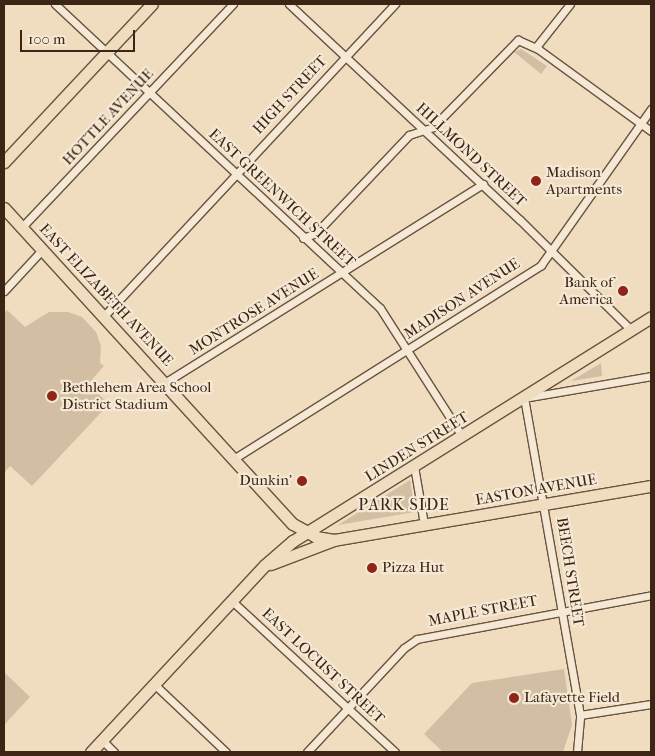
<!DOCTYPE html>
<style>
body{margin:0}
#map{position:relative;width:655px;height:756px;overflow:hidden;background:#f0ddc0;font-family:"IM FELL French Canon",serif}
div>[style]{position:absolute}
.green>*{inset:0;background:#d1bea3}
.roads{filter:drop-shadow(1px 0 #69533f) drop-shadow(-1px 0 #69533f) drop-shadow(0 1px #69533f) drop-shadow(0 -1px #69533f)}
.street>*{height:7px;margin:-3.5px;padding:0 3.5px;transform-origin:3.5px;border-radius:3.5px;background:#f5e9d6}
.primary>*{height:11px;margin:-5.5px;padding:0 5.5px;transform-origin:5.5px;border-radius:5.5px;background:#f0ddc0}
.dots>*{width:14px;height:14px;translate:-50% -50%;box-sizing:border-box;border:2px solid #f5e9d6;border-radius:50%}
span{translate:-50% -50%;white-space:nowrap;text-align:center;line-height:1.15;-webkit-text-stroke:4.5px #f5e9d6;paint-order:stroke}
.street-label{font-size:15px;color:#3c2514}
.poi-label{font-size:15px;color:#3c2514}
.left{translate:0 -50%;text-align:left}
.right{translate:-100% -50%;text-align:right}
.neighbourhood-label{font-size:16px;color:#3c2514;letter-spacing:1px}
.frame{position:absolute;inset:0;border:5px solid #3c2514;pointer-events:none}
.scale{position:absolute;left:20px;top:30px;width:115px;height:22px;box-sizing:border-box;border:2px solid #3c2514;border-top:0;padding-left:6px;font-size:15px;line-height:18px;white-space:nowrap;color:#3c2514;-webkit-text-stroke:4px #f5e9d6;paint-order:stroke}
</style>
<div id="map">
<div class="green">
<i style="clip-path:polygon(521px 49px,547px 66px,541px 74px,514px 52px)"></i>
<i style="clip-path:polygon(7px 310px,25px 327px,49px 312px,68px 312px,82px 317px,96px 332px,101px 346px,100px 363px,104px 366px,88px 384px,109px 404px,32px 486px,10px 466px,4px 473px,4px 314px)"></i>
<i style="clip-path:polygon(601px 363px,602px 376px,571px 381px)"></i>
<i style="clip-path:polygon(410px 480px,415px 512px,338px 525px)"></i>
<i style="clip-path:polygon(564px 669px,572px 725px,563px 752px,443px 752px,424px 734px,472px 683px)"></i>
<i style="clip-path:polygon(4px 672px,30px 697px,4px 725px)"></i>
</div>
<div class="roads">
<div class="street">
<i style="left:55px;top:4px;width:445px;rotate:43.1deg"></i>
<i style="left:380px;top:308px;width:152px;rotate:57.4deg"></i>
<i style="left:289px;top:4px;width:316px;rotate:43.1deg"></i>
<i style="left:520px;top:220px;width:156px;rotate:44.7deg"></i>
<i style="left:536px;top:47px;width:55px;rotate:-51.7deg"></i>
<i style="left:22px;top:227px;width:307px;rotate:-46.6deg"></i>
<i style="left:303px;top:238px;width:14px;rotate:-21deg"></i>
<i style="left:316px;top:233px;width:135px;rotate:-46.5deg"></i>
<i style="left:409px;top:135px;width:25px;rotate:-18deg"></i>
<i style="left:433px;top:127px;width:122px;rotate:-45.7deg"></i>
<i style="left:518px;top:40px;width:22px;rotate:24deg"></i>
<i style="left:538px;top:49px;width:140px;rotate:36deg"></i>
<i style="left:4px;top:291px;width:56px;rotate:-47.2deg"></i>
<i style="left:104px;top:316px;width:427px;rotate:-47deg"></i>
<i style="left:166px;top:382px;width:374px;rotate:-32deg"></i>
<i style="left:235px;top:458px;width:362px;rotate:-32.2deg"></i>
<i style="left:541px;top:265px;width:191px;rotate:-54.8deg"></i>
<i style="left:414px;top:466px;width:59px;rotate:80.2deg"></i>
<i style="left:232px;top:601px;width:222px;rotate:42.8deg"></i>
<i style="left:154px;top:684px;width:99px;rotate:43.4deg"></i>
<i style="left:580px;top:715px;width:72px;rotate:-8.8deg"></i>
<i style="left:102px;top:740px;width:17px;rotate:45deg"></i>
<i style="left:307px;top:752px;width:142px;rotate:-47deg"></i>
<i style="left:404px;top:648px;width:16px;rotate:-35deg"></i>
<i style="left:417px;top:639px;width:238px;rotate:-10.6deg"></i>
<i style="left:577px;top:752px;width:37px;rotate:-85deg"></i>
<i style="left:580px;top:715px;width:322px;rotate:-100deg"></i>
<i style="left:524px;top:398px;width:129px;rotate:-9.8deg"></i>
</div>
<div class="primary">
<i style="left:4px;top:162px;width:216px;rotate:-46.9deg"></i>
<i style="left:4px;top:208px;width:428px;rotate:47.6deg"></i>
<i style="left:293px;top:524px;width:26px;rotate:29deg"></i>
<i style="left:316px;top:537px;width:18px;rotate:9deg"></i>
<i style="left:334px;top:540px;width:322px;rotate:-9.7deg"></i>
<i style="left:271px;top:564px;width:67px;rotate:-20.9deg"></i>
<i style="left:91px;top:752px;width:255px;rotate:-47.1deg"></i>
<i style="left:265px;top:565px;width:37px;rotate:-41deg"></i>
<i style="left:293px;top:541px;width:422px;rotate:-32deg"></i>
</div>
</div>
<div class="dots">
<i style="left:536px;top:181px;background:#8f2418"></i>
<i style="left:623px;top:291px;background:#8f2418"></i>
<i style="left:52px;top:396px;background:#8f2418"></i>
<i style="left:302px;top:481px;background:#8f2418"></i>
<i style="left:372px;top:568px;background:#8f2418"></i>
<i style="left:514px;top:698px;background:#8f2418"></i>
</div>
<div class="street-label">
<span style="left:290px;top:95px;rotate:-47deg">HIGH STREET</span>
<span style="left:108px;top:117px;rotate:-47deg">HOTTLE AVENUE</span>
<span style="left:471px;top:155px;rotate:43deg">HILLMOND STREET</span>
<span style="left:282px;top:198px;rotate:43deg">EAST GREENWICH STREET</span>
<span style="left:106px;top:295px;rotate:47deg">EAST ELIZABETH AVENUE</span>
<span style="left:462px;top:299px;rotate:-33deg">MADISON AVENUE</span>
<span style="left:254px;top:312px;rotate:-32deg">MONTROSE AVENUE</span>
<span style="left:417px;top:447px;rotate:-32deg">LINDEN STREET</span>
<span style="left:536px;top:490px;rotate:-10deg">EASTON AVENUE</span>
<span style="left:570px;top:572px;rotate:81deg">BEECH STREET</span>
<span style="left:483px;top:611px;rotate:-11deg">MAPLE STREET</span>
<span style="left:323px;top:666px;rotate:43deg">EAST LOCUST STREET</span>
</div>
<div class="poi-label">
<span class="left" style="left:546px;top:181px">Madison<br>Apartments</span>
<span class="right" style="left:613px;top:291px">Bank of<br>America</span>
<span class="left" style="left:62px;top:396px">Bethlehem Area School<br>District Stadium</span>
<span class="right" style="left:292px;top:481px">Dunkin'</span>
<span class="left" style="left:382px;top:568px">Pizza Hut</span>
<span class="left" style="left:524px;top:698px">Lafayette Field</span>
</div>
<div class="neighbourhood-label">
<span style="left:404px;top:505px">PARK SIDE</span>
</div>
<div class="frame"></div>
<div class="scale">100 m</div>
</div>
